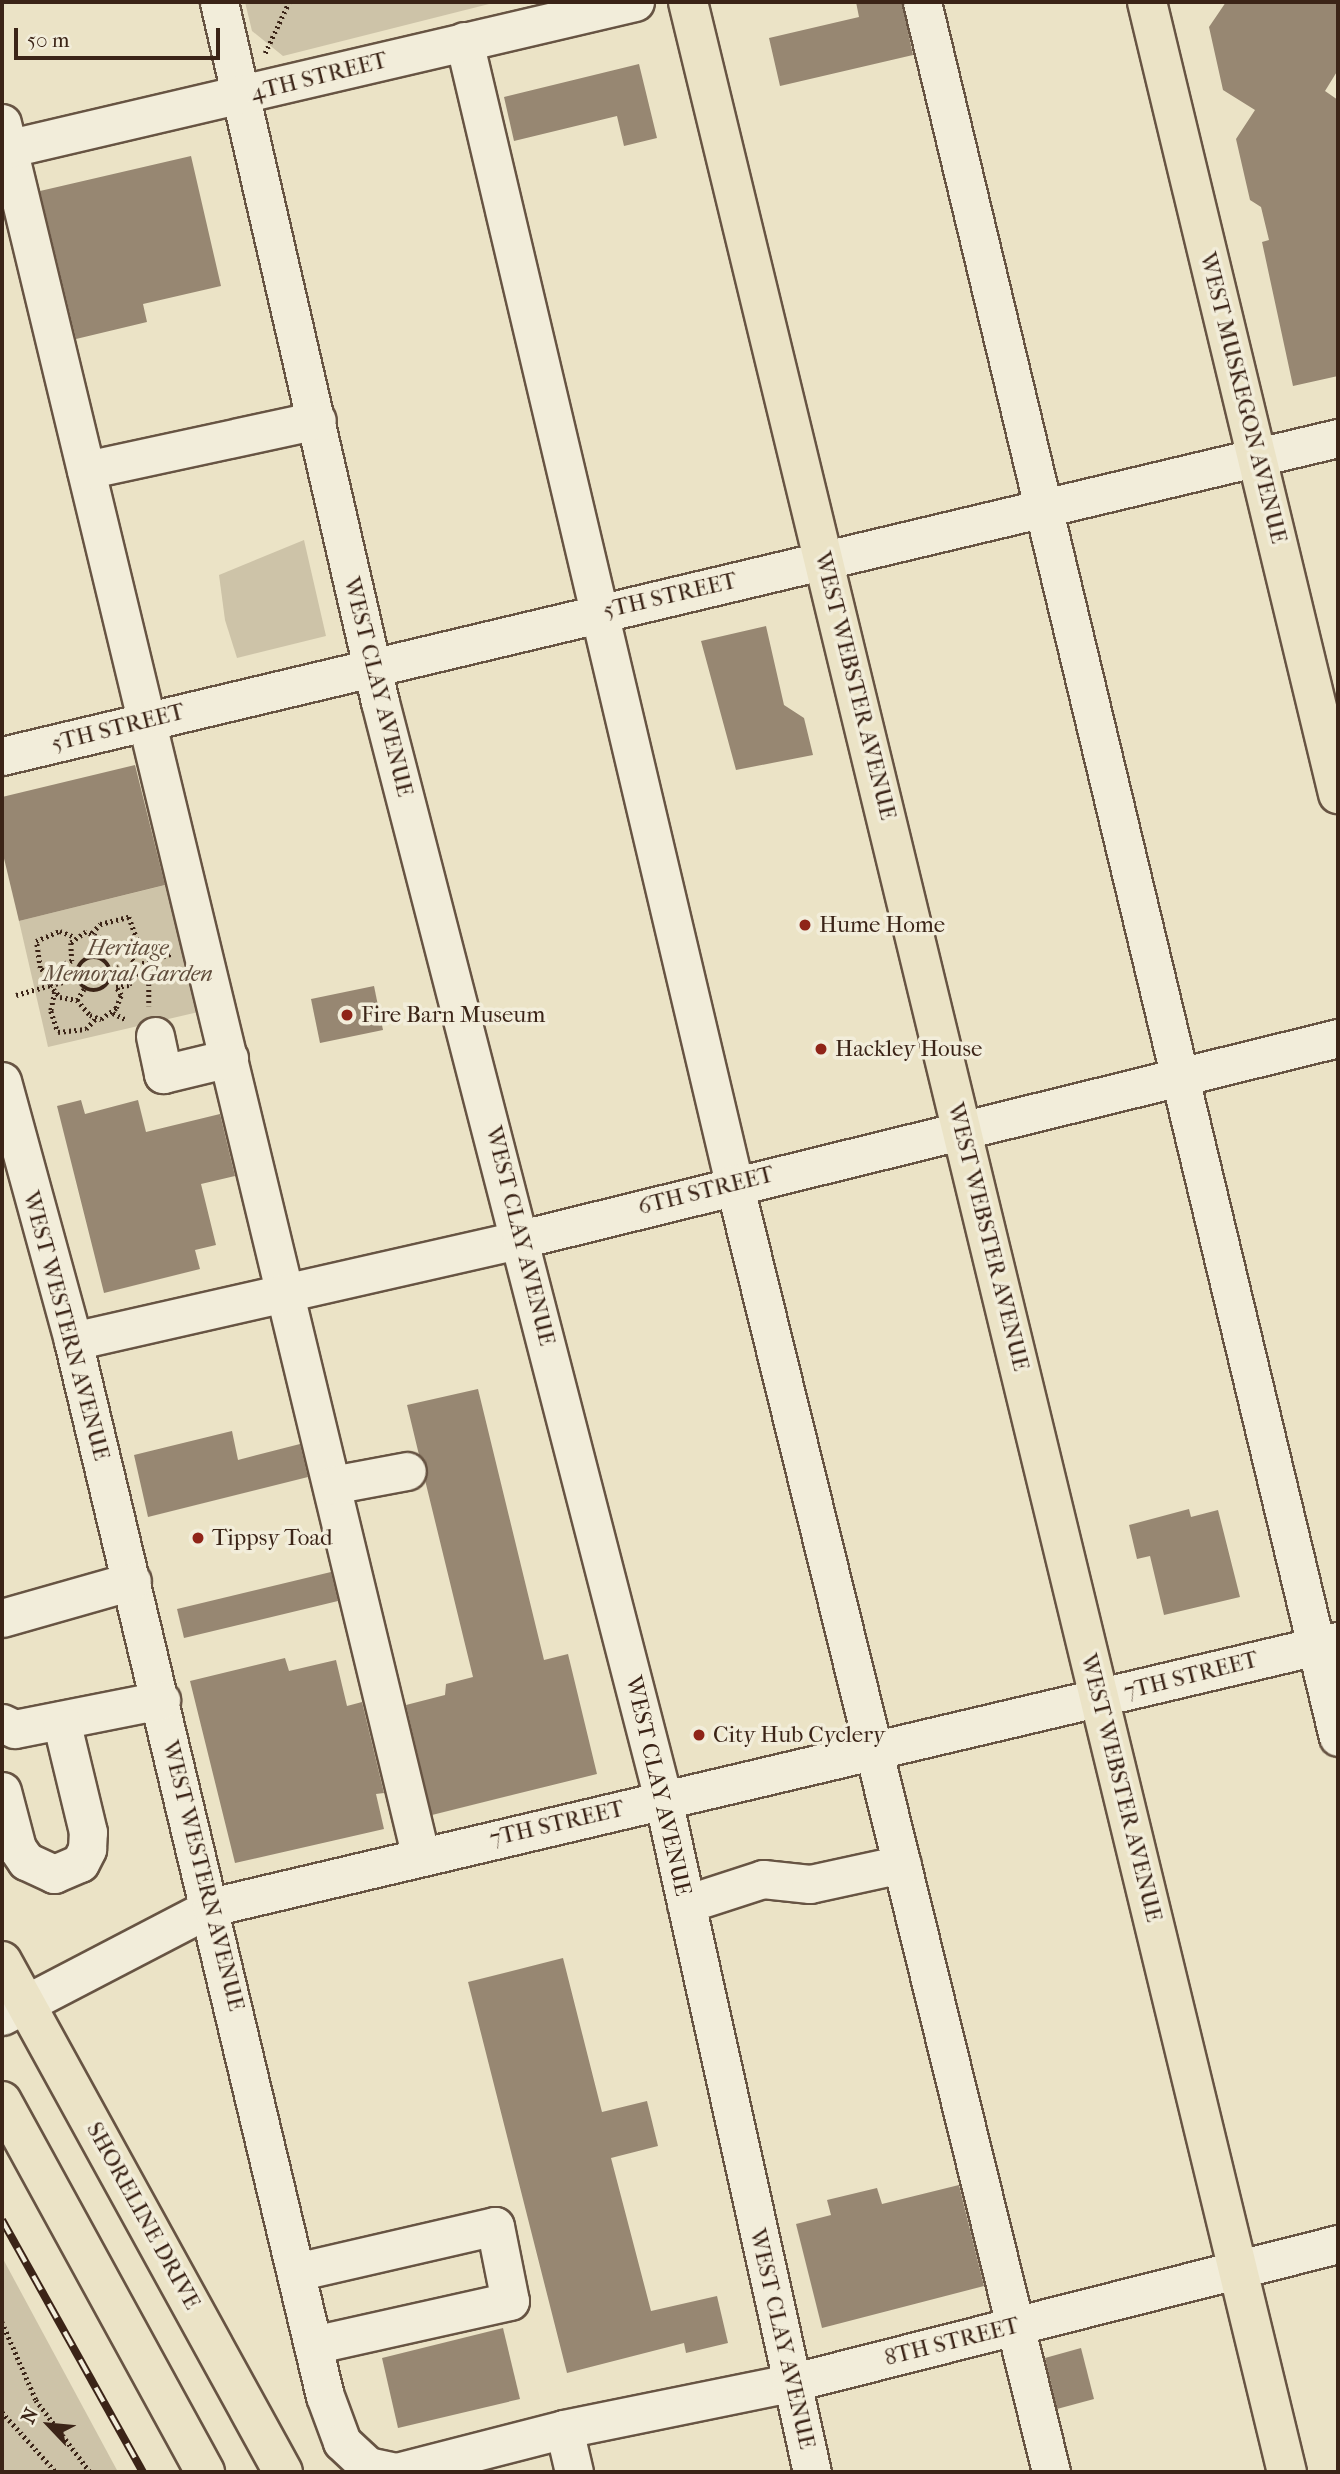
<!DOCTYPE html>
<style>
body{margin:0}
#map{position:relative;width:1340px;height:2474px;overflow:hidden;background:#ebe3c6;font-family:"IM FELL French Canon",serif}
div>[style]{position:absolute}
.green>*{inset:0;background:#cdc3a8}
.building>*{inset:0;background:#978772}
.path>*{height:4.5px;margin-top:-2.25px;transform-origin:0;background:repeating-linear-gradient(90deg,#3b2417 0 2px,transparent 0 5.5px)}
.path>.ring{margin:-2.25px;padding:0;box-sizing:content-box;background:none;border:4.5px solid #3b2417;border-radius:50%}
.roads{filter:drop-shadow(2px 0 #675443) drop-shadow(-2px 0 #675443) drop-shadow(0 2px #675443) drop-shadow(0 -2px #675443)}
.minor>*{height:37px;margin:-18.5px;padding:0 18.5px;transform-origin:18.5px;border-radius:18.5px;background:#f2edda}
.major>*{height:38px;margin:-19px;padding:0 19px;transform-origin:19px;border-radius:19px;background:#ebe3c6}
.highway>*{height:38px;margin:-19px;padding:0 19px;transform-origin:19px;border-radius:19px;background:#ebe3c6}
.rail>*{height:8px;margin-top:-4px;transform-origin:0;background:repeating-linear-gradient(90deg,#f2edda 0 16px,#3b2417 0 32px);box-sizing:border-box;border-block:2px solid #3b2417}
.dots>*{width:19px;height:19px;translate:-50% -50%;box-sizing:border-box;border:4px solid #f2edda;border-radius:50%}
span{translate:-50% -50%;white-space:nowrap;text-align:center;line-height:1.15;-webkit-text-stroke:7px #f2edda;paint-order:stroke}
.street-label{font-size:23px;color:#3b2417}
.poi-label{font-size:23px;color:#3b2417}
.left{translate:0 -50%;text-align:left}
.park-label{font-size:23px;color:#604c3b;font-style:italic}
.frame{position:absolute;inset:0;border:4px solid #3b2417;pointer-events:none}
.north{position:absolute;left:14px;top:2390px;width:70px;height:70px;-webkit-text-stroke:5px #f2edda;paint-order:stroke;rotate:296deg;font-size:19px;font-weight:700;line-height:28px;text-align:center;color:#3b2417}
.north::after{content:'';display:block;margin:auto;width:24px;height:32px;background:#3b2417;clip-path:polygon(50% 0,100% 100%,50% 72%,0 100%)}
.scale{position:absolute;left:14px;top:28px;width:206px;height:32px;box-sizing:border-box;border:4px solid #3b2417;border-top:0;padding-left:9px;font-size:21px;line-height:24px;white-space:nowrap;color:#3b2417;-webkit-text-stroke:5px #f2edda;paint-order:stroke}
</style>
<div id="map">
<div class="green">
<i style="clip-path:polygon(245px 2px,497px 2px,283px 56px,252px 31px)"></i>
<i style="clip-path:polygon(304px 540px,326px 636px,237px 658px,225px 620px,219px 575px)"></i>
<i style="clip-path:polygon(182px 881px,207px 1010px,48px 1047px,19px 921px)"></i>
<i style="clip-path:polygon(2px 2257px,118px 2472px,2px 2472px)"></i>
</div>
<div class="building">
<i style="clip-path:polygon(856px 2px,902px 2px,913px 55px,780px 86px,769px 38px,859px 17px)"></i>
<i style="clip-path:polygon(1226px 2px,1336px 2px,1338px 70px,1325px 91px,1338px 100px,1338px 376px,1293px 386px,1262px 242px,1269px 240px,1261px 207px,1250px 200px,1236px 139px,1255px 110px,1223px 90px,1209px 27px)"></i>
<i style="clip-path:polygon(639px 64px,657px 138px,624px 146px,617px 116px,514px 141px,504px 97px)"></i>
<i style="clip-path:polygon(191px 156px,221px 286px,143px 304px,147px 322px,76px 339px,40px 191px)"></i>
<i style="clip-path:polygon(766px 626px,784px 705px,804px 718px,813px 755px,736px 770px,701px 641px)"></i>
<i style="clip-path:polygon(135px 765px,165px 885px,19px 921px,2px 850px,2px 797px)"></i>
<i style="clip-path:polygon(374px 986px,383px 1030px,320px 1043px,311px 999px)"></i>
<i style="clip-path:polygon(81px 1100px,85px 1114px,138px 1100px,146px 1132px,220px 1114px,235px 1176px,201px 1184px,216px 1245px,195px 1250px,200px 1269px,104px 1293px,57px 1106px)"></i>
<i style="clip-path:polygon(478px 1389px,544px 1660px,568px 1654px,597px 1774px,432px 1815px,406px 1705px,445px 1695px,446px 1684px,473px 1677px,425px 1480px,427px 1466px,419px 1455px,407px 1405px)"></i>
<i style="clip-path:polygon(232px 1431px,238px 1460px,300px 1444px,308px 1477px,148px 1517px,134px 1455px)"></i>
<i style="clip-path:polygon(1189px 1509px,1191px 1517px,1218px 1510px,1240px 1597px,1164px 1615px,1150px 1556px,1137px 1559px,1129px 1525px)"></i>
<i style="clip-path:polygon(331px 1572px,338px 1601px,184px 1638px,177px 1609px)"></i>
<i style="clip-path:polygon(285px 1658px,289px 1671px,336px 1660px,347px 1706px,362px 1702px,384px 1793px,376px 1794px,384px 1829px,235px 1863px,190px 1681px)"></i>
<i style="clip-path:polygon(563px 1958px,602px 2112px,647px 2101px,658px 2146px,611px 2158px,651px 2311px,717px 2296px,728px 2343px,686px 2353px,684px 2343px,567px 2373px,468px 1982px)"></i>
<i style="clip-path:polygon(959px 2185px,984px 2286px,822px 2328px,796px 2224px,831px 2215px,827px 2200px,877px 2188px,882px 2204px)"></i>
<i style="clip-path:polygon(503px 2328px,520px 2399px,398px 2428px,382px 2358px)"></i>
<i style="clip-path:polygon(1081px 2348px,1094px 2399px,1057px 2409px,1045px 2358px)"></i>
</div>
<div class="path">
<i style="left:265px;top:53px;width:56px;rotate:-64.8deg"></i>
<i style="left:92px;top:933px;width:12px;rotate:-48deg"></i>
<i style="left:100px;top:924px;width:30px;rotate:-14deg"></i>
<i style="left:129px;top:917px;width:27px;rotate:70deg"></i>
<i style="left:138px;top:942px;width:15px;rotate:113deg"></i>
<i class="ring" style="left:77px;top:957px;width:29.5px;height:29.5px"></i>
<i style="left:137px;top:965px;width:38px;rotate:-18deg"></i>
<i style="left:138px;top:973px;width:16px;rotate:45deg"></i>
<i style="left:149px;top:984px;width:22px;rotate:90deg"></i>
<i style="left:51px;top:978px;width:15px;rotate:-138deg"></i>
<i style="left:40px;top:968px;width:27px;rotate:-98deg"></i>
<i style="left:36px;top:941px;width:26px;rotate:-23deg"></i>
<i style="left:60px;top:931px;width:16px;rotate:22deg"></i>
<i style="left:55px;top:992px;width:19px;rotate:102deg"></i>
<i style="left:51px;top:1011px;width:22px;rotate:72deg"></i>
<i style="left:58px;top:1032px;width:28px;rotate:-6deg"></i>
<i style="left:86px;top:1029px;width:15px;rotate:-48deg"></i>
<i style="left:16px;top:995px;width:35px;rotate:-16deg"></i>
<i style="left:50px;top:985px;width:16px;rotate:50deg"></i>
<i style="left:60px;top:997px;width:17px;rotate:10deg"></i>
<i style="left:77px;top:1000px;width:20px;rotate:49deg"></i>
<i style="left:90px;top:1015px;width:12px;rotate:20deg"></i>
<i style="left:101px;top:1019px;width:19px;rotate:-36deg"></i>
<i style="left:116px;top:1008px;width:14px;rotate:-69deg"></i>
<i style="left:121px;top:995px;width:9px;rotate:-122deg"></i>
<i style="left:116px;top:987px;width:13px;rotate:-9deg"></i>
<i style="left:129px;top:985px;width:22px;rotate:-68deg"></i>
<i style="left:137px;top:965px;width:18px;rotate:-133deg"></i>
<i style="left:125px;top:952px;width:16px;rotate:-173deg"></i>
<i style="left:109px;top:950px;width:9px;rotate:-108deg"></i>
<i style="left:106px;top:941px;width:22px;rotate:-156deg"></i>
<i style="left:86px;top:932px;width:19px;rotate:144deg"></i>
<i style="left:71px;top:943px;width:18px;rotate:87deg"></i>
<i style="left:72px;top:961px;width:17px;rotate:159deg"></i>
<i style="left:56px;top:967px;width:19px;rotate:108deg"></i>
<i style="left:50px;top:985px;width:28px;rotate:-13deg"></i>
<i style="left:77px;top:1000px;width:13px;rotate:-58deg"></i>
<i style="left:113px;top:1013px;width:16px;rotate:27deg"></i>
<i style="left:2px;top:2322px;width:85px;rotate:66.4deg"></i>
<i style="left:36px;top:2400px;width:90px;rotate:53.1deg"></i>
<i style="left:2px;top:2412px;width:81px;rotate:48deg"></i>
</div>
<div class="roads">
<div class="minor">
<i style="left:219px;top:2px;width:718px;rotate:77.05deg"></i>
<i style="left:380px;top:702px;width:1133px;rotate:75.53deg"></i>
<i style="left:663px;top:1799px;width:689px;rotate:77.52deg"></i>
<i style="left:922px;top:2px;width:1784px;rotate:76.52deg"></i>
<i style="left:464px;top:41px;width:1173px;rotate:76.7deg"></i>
<i style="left:734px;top:1183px;width:1327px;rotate:76.18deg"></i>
<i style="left:2px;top:123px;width:1784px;rotate:76.42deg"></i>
<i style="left:2px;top:150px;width:650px;rotate:-13.16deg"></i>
<i style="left:86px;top:470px;width:236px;rotate:-12.2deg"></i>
<i style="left:2px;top:756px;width:1373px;rotate:-13.39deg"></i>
<i style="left:155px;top:1036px;width:39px;rotate:78deg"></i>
<i style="left:163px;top:1074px;width:68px;rotate:-13.6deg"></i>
<i style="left:2px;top:1081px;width:270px;rotate:74.7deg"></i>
<i style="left:73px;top:1341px;width:1085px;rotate:76.57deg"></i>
<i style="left:325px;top:2396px;width:49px;rotate:69.7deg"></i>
<i style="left:342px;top:2442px;width:35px;rotate:43deg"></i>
<i style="left:368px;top:2466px;width:30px;rotate:12deg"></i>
<i style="left:397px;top:2472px;width:172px;rotate:-14.4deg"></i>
<i style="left:564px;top:2429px;width:231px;rotate:-11.5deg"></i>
<i style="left:790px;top:2383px;width:565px;rotate:-14.23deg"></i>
<i style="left:73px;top:1341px;width:459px;rotate:-12.8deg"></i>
<i style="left:521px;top:1239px;width:841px;rotate:-13.82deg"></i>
<i style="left:332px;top:1485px;width:76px;rotate:-10.6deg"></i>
<i style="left:2px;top:1618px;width:135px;rotate:-15.9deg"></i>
<i style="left:2px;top:1723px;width:14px;rotate:25deg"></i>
<i style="left:15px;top:1729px;width:149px;rotate:-11.2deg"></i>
<i style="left:2px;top:1791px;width:59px;rotate:75.3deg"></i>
<i style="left:17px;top:1848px;width:16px;rotate:55deg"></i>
<i style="left:26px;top:1861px;width:31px;rotate:25deg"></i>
<i style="left:54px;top:1874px;width:28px;rotate:-23deg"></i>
<i style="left:80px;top:1863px;width:16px;rotate:-63deg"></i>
<i style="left:87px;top:1849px;width:17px;rotate:-87deg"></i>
<i style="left:88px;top:1832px;width:115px;rotate:-103.6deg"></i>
<i style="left:686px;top:1904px;width:81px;rotate:-18deg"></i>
<i style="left:763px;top:1879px;width:47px;rotate:6.1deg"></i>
<i style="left:810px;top:1884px;width:94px;rotate:-12.3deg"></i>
<i style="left:2px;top:2016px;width:236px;rotate:-27.5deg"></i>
<i style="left:211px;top:1907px;width:1158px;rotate:-13.28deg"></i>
<i style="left:296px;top:2272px;width:204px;rotate:-13deg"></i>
<i style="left:495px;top:2226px;width:76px;rotate:78.7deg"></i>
<i style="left:510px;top:2301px;width:202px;rotate:167.4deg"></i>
<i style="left:564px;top:2429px;width:44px;rotate:76.9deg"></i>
</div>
<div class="major">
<i style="left:688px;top:2px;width:2542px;rotate:76.37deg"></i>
<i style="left:1147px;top:2px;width:815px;rotate:76.44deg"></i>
</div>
<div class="highway">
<i style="left:2px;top:1961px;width:583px;rotate:61.19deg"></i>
<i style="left:2px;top:2101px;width:423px;rotate:61.3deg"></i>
</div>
</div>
<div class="rail">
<i style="left:2px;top:2220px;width:289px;rotate:60.8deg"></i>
</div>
<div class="dots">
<i style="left:805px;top:925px;background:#8f2418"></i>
<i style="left:347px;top:1015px;background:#8f2418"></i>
<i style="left:821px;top:1049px;background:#8f2418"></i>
<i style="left:198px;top:1538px;background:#8f2418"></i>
<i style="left:699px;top:1735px;background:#8f2418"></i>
</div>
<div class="street-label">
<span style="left:319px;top:77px;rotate:-14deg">4TH STREET</span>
<span style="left:1243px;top:398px;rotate:76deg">WEST MUSKEGON AVENUE</span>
<span style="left:670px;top:596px;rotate:-13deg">5TH STREET</span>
<span style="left:855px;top:686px;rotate:76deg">WEST WEBSTER AVENUE</span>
<span style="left:378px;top:687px;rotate:76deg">WEST CLAY AVENUE</span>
<span style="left:118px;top:728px;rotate:-14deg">5TH STREET</span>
<span style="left:706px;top:1191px;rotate:-14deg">6TH STREET</span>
<span style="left:520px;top:1236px;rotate:76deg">WEST CLAY AVENUE</span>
<span style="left:988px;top:1237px;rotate:76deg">WEST WEBSTER AVENUE</span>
<span style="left:66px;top:1326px;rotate:75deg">WEST WESTERN AVENUE</span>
<span style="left:1191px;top:1676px;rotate:-14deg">7TH STREET</span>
<span style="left:658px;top:1786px;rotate:77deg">WEST CLAY AVENUE</span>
<span style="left:1121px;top:1788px;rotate:76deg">WEST WEBSTER AVENUE</span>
<span style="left:557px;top:1824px;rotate:-13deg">7TH STREET</span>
<span style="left:203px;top:1876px;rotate:76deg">WEST WESTERN AVENUE</span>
<span style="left:143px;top:2216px;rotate:61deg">SHORELINE DRIVE</span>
<span style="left:782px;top:2339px;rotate:77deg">WEST CLAY AVENUE</span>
<span style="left:952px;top:2342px;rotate:-14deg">8TH STREET</span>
</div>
<div class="poi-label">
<span class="left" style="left:819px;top:925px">Hume Home</span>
<span class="left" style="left:361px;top:1015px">Fire Barn Museum</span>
<span class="left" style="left:835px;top:1049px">Hackley House</span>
<span class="left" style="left:212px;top:1538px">Tippsy Toad</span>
<span class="left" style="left:713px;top:1735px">City Hub Cyclery</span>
</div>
<div class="park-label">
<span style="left:128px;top:961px">Heritage<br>Memorial Garden</span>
</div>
<div class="frame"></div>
<div class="north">N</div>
<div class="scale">50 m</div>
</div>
